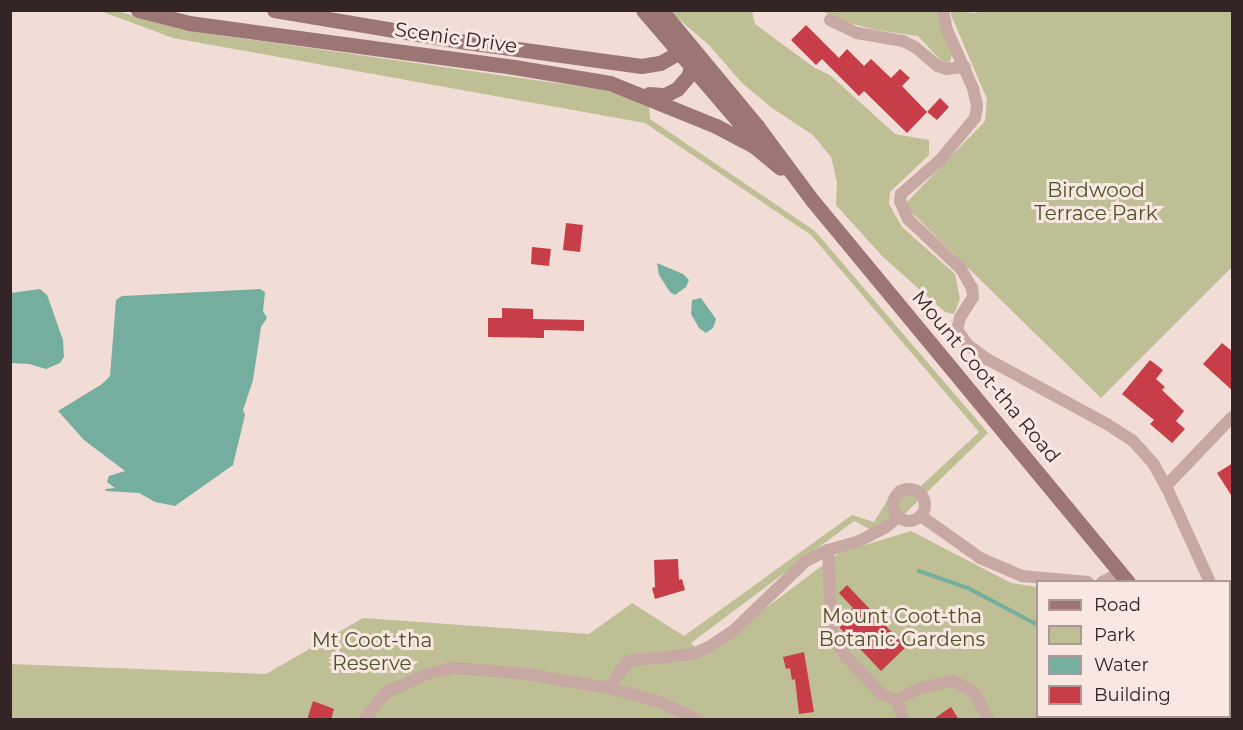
<!DOCTYPE html>
<style>
body{margin:0}
#map{position:relative;width:1243px;height:730px;overflow:hidden;background:#f1dcd6;font-family:Montserrat,sans-serif}
div>[style]{position:absolute}
.green>*{inset:0;background:#bfbf96}
.water>*{inset:0;background:#75ae9e}
.stream>*{height:4px;margin:-2px;padding:0 2px;transform-origin:2px;border-radius:2px;background:#75ae9e}
.building>*{inset:0;background:#c73d48}
.street>*{height:12px;margin:-6px;padding:0 6px;transform-origin:6px;border-radius:6px;background:#c8a8a2}
.street>.ring{margin:-6px;padding:0;box-sizing:content-box;background:none;border:12px solid #c8a8a2;border-radius:50%}
.secondary>*{height:15px;margin:-7.5px;padding:0 7.5px;transform-origin:7.5px;border-radius:7.5px;background:#9c7674}
span{translate:-50% -50%;white-space:nowrap;text-align:center;line-height:1.15;-webkit-text-stroke:6px #f9e7e2;paint-order:stroke}
.street-label{font-size:20px;color:#332525}
.park-label{font-size:20px;color:#4f5128}
.frame{position:absolute;inset:0;border:12px solid #332525;pointer-events:none}
.legend{position:absolute;left:1036px;top:580px;width:195px;height:138px;box-sizing:border-box;background:#f9e7e2;border:2px solid #aa9996;margin:0;padding:8px 10px;list-style:none;font-size:18px;color:#332525}
.legend li{display:flex;align-items:center;gap:12px;height:30px}
.legend b{width:30px;border:2px solid #aa9996}
</style>
<div id="map">
<div class="green">
<i style="clip-path:polygon(98px 10px,116px 11px,197px 32px,612px 91px,649px 104px,650px 119px,815px 231px,988px 433px,882px 536px,854px 521px,691px 643px,703px 655px,839px 553px,911px 531px,1011px 583px,1037px 587px,1038px 716px,1217px 716px,1219px 719px,11px 720px,11px 664px,266px 674px,363px 618px,589px 634px,632px 603px,684px 636px,852px 515px,874px 522px,896px 486px,906px 483px,921px 486px,979px 432px,811px 235px,645px 123px,173px 38px)"></i>
<i style="clip-path:polygon(980px 10px,1232px 11px,1232px 267px,1101px 398px,904px 205px,985px 121px,987px 99px,951px 15px,951px 11px,976px 13px)"></i>
<i style="clip-path:polygon(669px 11px,752px 11px,755px 24px,815px 68px,830px 75px,895px 134px,929px 140px,929px 155px,890px 192px,889px 204px,902px 227px,955px 274px,960px 299px,954px 314px,945px 312px,883px 257px,836px 205px,837px 182px,831px 157px,813px 135px,772px 108px,742px 83px,709px 45px)"></i>
<i style="clip-path:polygon(822px 11px,937px 11px,953px 49px,950px 62px,943px 63px,918px 36px,876px 30px,845px 22px)"></i>
<i style="clip-path:polygon(1232px 629px,1232px 678px,1230px 674px,1230px 632px)"></i>
</div>
<div class="water">
<i style="clip-path:polygon(657px 263px,683px 274px,689px 280px,686px 287px,675px 295px,670px 292px,659px 275px)"></i>
<i style="clip-path:polygon(40px 289px,47px 295px,51px 306px,63px 340px,64px 357px,60px 363px,46px 369px,29px 364px,11px 363px,11px 293px)"></i>
<i style="clip-path:polygon(260px 289px,265px 292px,263px 311px,267px 318px,261px 327px,253px 380px,243px 410px,245px 415px,233px 465px,175px 506px,155px 502px,139px 493px,106px 491px,105px 489px,115px 488px,107px 482px,109px 476px,125px 471px,84px 440px,58px 411px,102px 384px,110px 376px,116px 300px,122px 296px)"></i>
<i style="clip-path:polygon(701px 298px,716px 319px,713px 328px,706px 333px,699px 328px,691px 314px,692px 300px)"></i>
</div>
<div class="stream">
<i style="left:919px;top:571px;width:52px;rotate:19.1deg"></i>
<i style="left:968px;top:588px;width:79px;rotate:27.9deg"></i>
<i style="left:1181px;top:716px;width:5px;rotate:53deg"></i>
</div>
<div class="building">
<i style="clip-path:polygon(806px 25px,839px 58px,847px 49px,864px 66px,871px 59px,891px 78px,900px 69px,910px 78px,902px 86px,927px 112px,907px 133px,864px 91px,859px 96px,822px 59px,816px 65px,791px 40px)"></i>
<i style="clip-path:polygon(940px 98px,949px 107px,937px 120px,927px 112px)"></i>
<i style="clip-path:polygon(566px 223px,583px 225px,580px 252px,563px 250px)"></i>
<i style="clip-path:polygon(532px 247px,551px 249px,549px 266px,531px 264px)"></i>
<i style="clip-path:polygon(502px 308px,533px 309px,533px 319px,584px 320px,584px 331px,544px 330px,544px 338px,488px 337px,488px 318px,502px 318px)"></i>
<i style="clip-path:polygon(1222px 343px,1233px 352px,1233px 391px,1203px 364px)"></i>
<i style="clip-path:polygon(1150px 360px,1163px 370px,1156px 379px,1165px 387px,1162px 390px,1184px 411px,1176px 421px,1185px 429px,1172px 443px,1150px 424px,1154px 420px,1122px 394px)"></i>
<i style="clip-path:polygon(1233px 463px,1233px 498px,1217px 473px)"></i>
<i style="clip-path:polygon(678px 559px,679px 580px,682px 579px,685px 590px,655px 599px,652px 588px,655px 587px,654px 560px)"></i>
<i style="clip-path:polygon(847px 585px,906px 647px,881px 671px,840px 628px,840px 620px,853px 608px,839px 593px)"></i>
<i style="clip-path:polygon(804px 652px,814px 712px,799px 714px,795px 679px,792px 680px,790px 668px,786px 669px,783px 657px)"></i>
<i style="clip-path:polygon(313px 701px,334px 709px,331px 720px,307px 720px)"></i>
<i style="clip-path:polygon(951px 707px,959px 720px,932px 720px)"></i>
</div>
<div class="street">
<i style="left:943px;top:10px;width:20px;rotate:79deg"></i>
<i style="left:947px;top:30px;width:64px;rotate:65.9deg"></i>
<i style="left:973px;top:88px;width:18px;rotate:77deg"></i>
<i style="left:977px;top:106px;width:12px;rotate:99deg"></i>
<i style="left:975px;top:118px;width:55px;rotate:129.8deg"></i>
<i style="left:940px;top:160px;width:52px;rotate:138.9deg"></i>
<i style="left:901px;top:194px;width:7px;rotate:98deg"></i>
<i style="left:900px;top:201px;width:20px;rotate:66deg"></i>
<i style="left:908px;top:219px;width:73px;rotate:43.3deg"></i>
<i style="left:961px;top:269px;width:22px;rotate:60deg"></i>
<i style="left:972px;top:288px;width:9px;rotate:84deg"></i>
<i style="left:973px;top:297px;width:25px;rotate:122deg"></i>
<i style="left:960px;top:318px;width:12px;rotate:104deg"></i>
<i style="left:957px;top:330px;width:19px;rotate:54deg"></i>
<i style="left:968px;top:345px;width:26px;rotate:36deg"></i>
<i style="left:989px;top:360px;width:134px;rotate:28.5deg"></i>
<i style="left:1107px;top:424px;width:31px;rotate:33deg"></i>
<i style="left:1133px;top:441px;width:30px;rotate:48deg"></i>
<i style="left:1153px;top:463px;width:26px;rotate:61deg"></i>
<i style="left:1166px;top:486px;width:106px;rotate:65.4deg"></i>
<i style="left:830px;top:20px;width:30px;rotate:26deg"></i>
<i style="left:857px;top:33px;width:47px;rotate:9.9deg"></i>
<i style="left:903px;top:41px;width:13px;rotate:27deg"></i>
<i style="left:915px;top:47px;width:30px;rotate:40deg"></i>
<i style="left:938px;top:66px;width:9px;rotate:21deg"></i>
<i style="left:946px;top:69px;width:19px;rotate:-6deg"></i>
<i style="left:1166px;top:486px;width:95px;rotate:-46.3deg"></i>
<i class="ring" style="left:893px;top:489px;width:20px;height:20px"></i>
<i style="left:921px;top:516px;width:72px;rotate:35.4deg"></i>
<i style="left:980px;top:558px;width:46px;rotate:23.2deg"></i>
<i style="left:1022px;top:576px;width:66px;rotate:5.2deg"></i>
<i style="left:828px;top:550px;width:84px;rotate:87.3deg"></i>
<i style="left:832px;top:634px;width:25px;rotate:58deg"></i>
<i style="left:845px;top:655px;width:53px;rotate:47.3deg"></i>
<i style="left:881px;top:694px;width:17px;rotate:21deg"></i>
<i style="left:897px;top:700px;width:24px;rotate:-28deg"></i>
<i style="left:918px;top:689px;width:36px;rotate:-14deg"></i>
<i style="left:953px;top:680px;width:26px;rotate:32deg"></i>
<i style="left:975px;top:694px;width:30px;rotate:62deg"></i>
<i style="left:1102px;top:582px;width:20px;rotate:-27deg"></i>
<i style="left:1230px;top:617px;width:2px;rotate:-27deg"></i>
<i style="left:609px;top:688px;width:33px;rotate:-55deg"></i>
<i style="left:628px;top:661px;width:65px;rotate:-6.1deg"></i>
<i style="left:693px;top:654px;width:17px;rotate:-24deg"></i>
<i style="left:709px;top:647px;width:30px;rotate:-34deg"></i>
<i style="left:734px;top:630px;width:100px;rotate:-43.8deg"></i>
<i style="left:806px;top:561px;width:25px;rotate:-27deg"></i>
<i style="left:828px;top:550px;width:32px;rotate:-16deg"></i>
<i style="left:859px;top:541px;width:30px;rotate:-27deg"></i>
<i style="left:886px;top:527px;width:16px;rotate:-40deg"></i>
<i style="left:897px;top:700px;width:21px;rotate:73deg"></i>
<i style="left:364px;top:720px;width:36px;rotate:-51deg"></i>
<i style="left:387px;top:692px;width:44px;rotate:-24.2deg"></i>
<i style="left:427px;top:674px;width:27px;rotate:-13deg"></i>
<i style="left:453px;top:668px;width:66px;rotate:4.3deg"></i>
<i style="left:519px;top:673px;width:91px;rotate:9.5deg"></i>
<i style="left:609px;top:688px;width:53px;rotate:15.4deg"></i>
<i style="left:660px;top:702px;width:42px;rotate:25.3deg"></i>
<i style="left:1224px;top:720px;width:5px;rotate:-53deg"></i>
</div>
<div class="secondary">
<i style="left:138px;top:10px;width:53px;rotate:14.3deg"></i>
<i style="left:189px;top:23px;width:328px;rotate:7.7deg"></i>
<i style="left:514px;top:67px;width:97px;rotate:9.5deg"></i>
<i style="left:610px;top:83px;width:114px;rotate:22.1deg"></i>
<i style="left:716px;top:126px;width:43px;rotate:27.8deg"></i>
<i style="left:754px;top:146px;width:34px;rotate:40deg"></i>
<i style="left:274px;top:10px;width:195px;rotate:9.5deg"></i>
<i style="left:466px;top:42px;width:177px;rotate:7.8deg"></i>
<i style="left:641px;top:66px;width:19px;rotate:-9deg"></i>
<i style="left:660px;top:63px;width:35px;rotate:-29deg"></i>
<i style="left:643px;top:10px;width:177px;rotate:49.4deg"></i>
<i style="left:661px;top:10px;width:151px;rotate:50.4deg"></i>
<i style="left:757px;top:126px;width:92px;rotate:53.4deg"></i>
<i style="left:812px;top:200px;width:496px;rotate:50.4deg"></i>
<i style="left:649px;top:94px;width:16px;rotate:4deg"></i>
<i style="left:665px;top:95px;width:13px;rotate:-27deg"></i>
<i style="left:677px;top:89px;width:18px;rotate:-49deg"></i>
<i style="left:689px;top:75px;width:15px;rotate:-79deg"></i>
<i style="left:1230px;top:706px;width:4px;rotate:63deg"></i>
</div>
<div class="street-label">
<span style="left:456px;top:38px;rotate:8deg">Scenic Drive</span>
<span style="left:986px;top:377px;rotate:50deg">Mount Coot-tha Road</span>
</div>
<div class="park-label">
<span style="left:1096px;top:202px">Birdwood<br>Terrace Park</span>
<span style="left:902px;top:628px">Mount Coot-tha<br>Botanic Gardens</span>
<span style="left:372px;top:652px">Mt Coot-tha<br>Reserve</span>
</div>
<div class="frame"></div>
<ul class="legend">
<li><b style="height:8px;background:#9c7674"></b>Road</li>
<li><b style="height:16px;background:#bfbf96"></b>Park</li>
<li><b style="height:16px;background:#75ae9e"></b>Water</li>
<li><b style="height:16px;background:#c73d48"></b>Building</li>
</ul>
</div>
